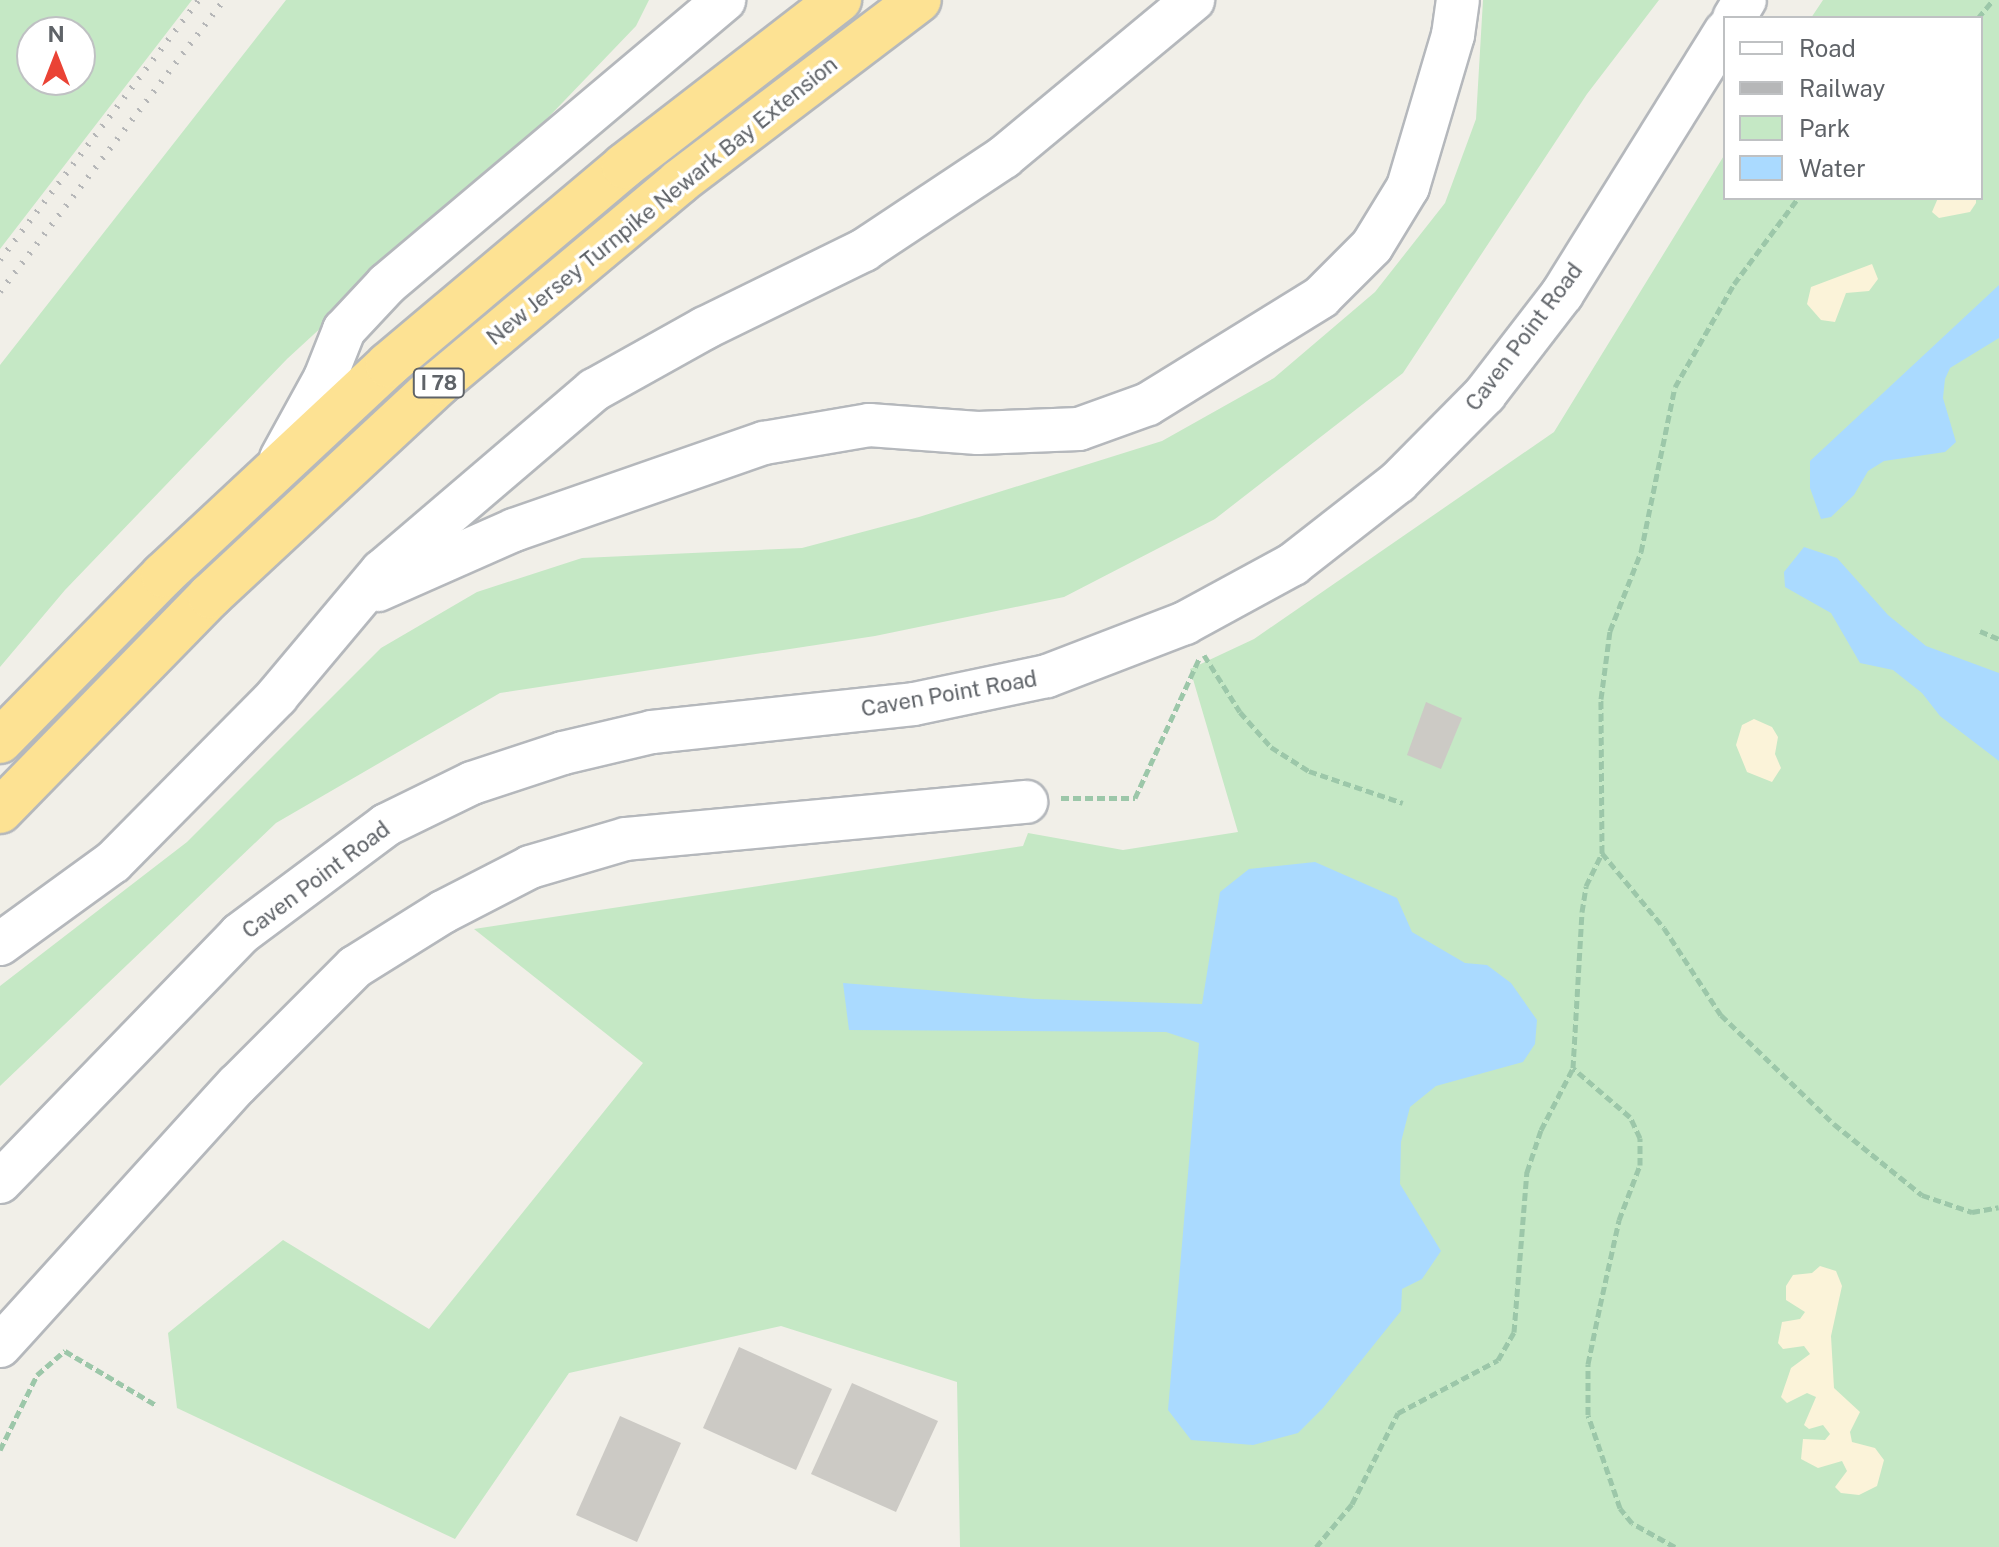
<!DOCTYPE html>
<style>
body{margin:0}
#map{position:relative;width:1999px;height:1547px;overflow:hidden;background:#f1efe8;font-family:"Public Sans",sans-serif}
div>[style]{position:absolute}
.green>*{inset:0;background:#c5e8c5}
.sand>*{inset:0;background:#fbf3d9}
.water>*{inset:0;background:#aadaff}
.building>*{inset:0;background:#cccac5}
.path>*{height:5px;margin-top:-2.5px;transform-origin:0;background:repeating-linear-gradient(90deg,#9cc7a9 0 8px,transparent 0 12px)}
.roads{filter:drop-shadow(2px 0 #b5b8bc) drop-shadow(-2px 0 #b5b8bc) drop-shadow(0 2px #b5b8bc) drop-shadow(0 -2px #b5b8bc)}
.minor>*{height:42px;margin:-21px;padding:0 21px;transform-origin:21px;border-radius:21px;background:#fff}
.highway>*{height:44px;margin:-22px;padding:0 22px;transform-origin:22px;border-radius:22px;background:#fde293}
.rail>*{height:6px;margin-top:-3px;transform-origin:0;background:repeating-linear-gradient(90deg,#b6b7b8 0 2px,transparent 0 12px)}
span{translate:-50% -50%;white-space:nowrap;text-align:center;line-height:1.15;-webkit-text-stroke:7px #fff;paint-order:stroke}
.shield-label span{padding:2px 6px;background:#fff;border:2px solid;border-radius:6px;-webkit-text-stroke-width:0}
.shield-label{font-size:20px;color:#5f6368;font-weight:700}
.street-label{font-size:22px;color:#5f6368}
.legend{position:absolute;left:1723px;top:16px;width:260px;height:184px;box-sizing:border-box;background:#fff;border:2px solid #bfc1c3;margin:0;padding:10px 14px;list-style:none;font-size:24px;color:#5f6368}
.legend li{display:flex;align-items:center;gap:16px;height:40px}
.legend b{width:40px;border:2px solid #bfc1c3}
.north{position:absolute;left:16px;top:16px;width:80px;height:80px;box-sizing:border-box;background:#fff;border:2px solid #bfc1c3;border-radius:50%;rotate:0deg;font-size:22px;font-weight:700;line-height:32px;text-align:center;color:#5f6368}
.north::after{content:'';display:block;margin:auto;width:28px;height:36px;background:#ea4335;clip-path:polygon(50% 0,100% 100%,50% 72%,0 100%)}
</style>
<div id="map">
<div class="green">
<i style="clip-path:polygon(evenodd,0 0,192px 0,0 249px,0 0,32px 32px,80px 32px,80px 80px,32px 80px,32px 32px)"></i>
<i style="clip-path:polygon(286px 0,649px 0,636px 26px,540px 126px,287px 359px,65px 590px,0 667px,0 365px)"></i>
<i style="clip-path:polygon(1483px 0,1659px 0,1587px 94px,1403px 373px,1215px 519px,1064px 597px,875px 636px,500px 693px,276px 823px,0 1086px,0 986px,187px 842px,381px 648px,477px 592px,582px 558px,802px 548px,919px 517px,1162px 441px,1274px 378px,1375px 292px,1445px 203px,1476px 119px)"></i>
<i style="clip-path:polygon(1823px 0,1999px 0,1999px 1547px,960px 1547px,957px 1382px,781px 1326px,569px 1373px,455px 1539px,177px 1408px,168px 1333px,283px 1240px,429px 1329px,643px 1063px,474px 929px,1023px 846px,1028px 833px,1123px 850px,1238px 832px,1190px 669px,1254px 639px,1554px 432px,1725px 154px,1725px 198px,1981px 198px,1981px 18px,1811px 18px)"></i>
</div>
<div class="sand">
<i style="clip-path:polygon(1938px 198px,1976px 198px,1976px 203px,1970px 212px,1939px 218px,1932px 212px)"></i>
<i style="clip-path:polygon(1872px 264px,1878px 279px,1869px 291px,1846px 293px,1835px 322px,1821px 320px,1807px 304px,1811px 287px)"></i>
<i style="clip-path:polygon(1754px 719px,1772px 727px,1778px 737px,1775px 754px,1781px 768px,1772px 782px,1747px 772px,1736px 745px,1742px 725px)"></i>
<i style="clip-path:polygon(1820px 1266px,1836px 1271px,1842px 1286px,1831px 1336px,1834px 1388px,1860px 1412px,1850px 1432px,1852px 1442px,1875px 1448px,1884px 1460px,1877px 1486px,1859px 1495px,1841px 1493px,1835px 1487px,1847px 1471px,1842px 1461px,1818px 1468px,1801px 1459px,1803px 1439px,1825px 1440px,1830px 1434px,1823px 1425px,1809px 1429px,1804px 1425px,1816px 1397px,1807px 1393px,1787px 1403px,1781px 1397px,1791px 1368px,1810px 1354px,1804px 1346px,1783px 1349px,1778px 1343px,1782px 1322px,1800px 1319px,1805px 1312px,1786px 1300px,1786px 1286px,1793px 1275px,1812px 1273px)"></i>
</div>
<div class="water">
<i style="clip-path:polygon(1999px 285px,1999px 338px,1950px 368px,1945px 379px,1943px 398px,1956px 442px,1945px 452px,1884px 461px,1868px 471px,1854px 495px,1831px 517px,1821px 519px,1810px 488px,1810px 461px)"></i>
<i style="clip-path:polygon(1804px 547px,1837px 558px,1888px 615px,1926px 646px,1999px 673px,1999px 761px,1940px 716px,1922px 693px,1893px 670px,1860px 663px,1831px 613px,1785px 587px,1784px 572px)"></i>
<i style="clip-path:polygon(1315px 862px,1397px 898px,1412px 932px,1465px 963px,1487px 965px,1511px 983px,1537px 1020px,1535px 1044px,1523px 1062px,1436px 1086px,1410px 1107px,1401px 1142px,1400px 1184px,1441px 1251px,1422px 1279px,1402px 1289px,1401px 1311px,1323px 1408px,1298px 1433px,1253px 1445px,1191px 1440px,1168px 1410px,1199px 1043px,1166px 1032px,849px 1030px,843px 983px,1035px 999px,1202px 1004px,1220px 892px,1249px 869px)"></i>
</div>
<div class="building">
<i style="clip-path:polygon(1426px 702px,1462px 718px,1441px 769px,1407px 755px)"></i>
<i style="clip-path:polygon(739px 1347px,832px 1389px,796px 1470px,703px 1428px)"></i>
<i style="clip-path:polygon(852px 1383px,938px 1421px,896px 1512px,811px 1474px)"></i>
<i style="clip-path:polygon(620px 1416px,681px 1443px,637px 1542px,576px 1515px)"></i>
</div>
<div class="path">
<i style="left:1978px;top:18px;width:23px;rotate:-50deg"></i>
<i style="left:1980px;top:631px;width:21px;rotate:23deg"></i>
<i style="left:1204px;top:655px;width:67px;rotate:57.7deg"></i>
<i style="left:1240px;top:712px;width:47px;rotate:48.5deg"></i>
<i style="left:1271px;top:747px;width:45px;rotate:32.3deg"></i>
<i style="left:1309px;top:771px;width:99px;rotate:18.8deg"></i>
<i style="left:1061px;top:798px;width:74px"></i>
<i style="left:1135px;top:798px;width:155px;rotate:-65.3deg"></i>
<i style="left:1602px;top:853px;width:97px;rotate:50.4deg"></i>
<i style="left:1664px;top:928px;width:104px;rotate:56.8deg"></i>
<i style="left:1721px;top:1015px;width:157px;rotate:44deg"></i>
<i style="left:1834px;top:1124px;width:113px;rotate:38.9deg"></i>
<i style="left:1922px;top:1195px;width:53px;rotate:18.8deg"></i>
<i style="left:1972px;top:1212px;width:27px;rotate:-10deg"></i>
<i style="left:0;top:1450px;width:84px;rotate:-63.7deg"></i>
<i style="left:37px;top:1375px;width:37px;rotate:-41deg"></i>
<i style="left:65px;top:1351px;width:106px;rotate:30.7deg"></i>
<i style="left:1316px;top:1547px;width:56px;rotate:-50.1deg"></i>
<i style="left:1352px;top:1504px;width:102px;rotate:-63.2deg"></i>
<i style="left:1398px;top:1413px;width:113px;rotate:-27.9deg"></i>
<i style="left:1498px;top:1360px;width:32px;rotate:-60deg"></i>
<i style="left:1514px;top:1332px;width:161px;rotate:-85.4deg"></i>
<i style="left:1527px;top:1172px;width:44px;rotate:-71.6deg"></i>
<i style="left:1541px;top:1130px;width:70px;rotate:-62.7deg"></i>
<i style="left:1675px;top:1547px;width:49px;rotate:-150.8deg"></i>
<i style="left:1632px;top:1523px;width:19px;rotate:-129deg"></i>
<i style="left:1620px;top:1508px;width:98px;rotate:-109deg"></i>
<i style="left:1588px;top:1415px;width:51px;rotate:-90deg"></i>
<i style="left:1588px;top:1364px;width:59px;rotate:-78.3deg"></i>
<i style="left:1600px;top:1306px;width:88px;rotate:-77.5deg"></i>
<i style="left:1619px;top:1220px;width:59px;rotate:-69.1deg"></i>
<i style="left:1640px;top:1165px;width:27px;rotate:-90deg"></i>
<i style="left:1640px;top:1138px;width:23px;rotate:-115deg"></i>
<i style="left:1630px;top:1117px;width:75px;rotate:-139.3deg"></i>
<i style="left:1573px;top:1068px;width:156px;rotate:-86.7deg"></i>
<i style="left:1582px;top:912px;width:26px;rotate:-81deg"></i>
<i style="left:1586px;top:886px;width:37px;rotate:-64deg"></i>
<i style="left:1602px;top:853px;width:154px;rotate:-90.4deg"></i>
<i style="left:1601px;top:699px;width:69px;rotate:-82.5deg"></i>
<i style="left:1610px;top:631px;width:85px;rotate:-68.6deg"></i>
<i style="left:1641px;top:552px;width:168px;rotate:-78.4deg"></i>
<i style="left:1675px;top:387px;width:119px;rotate:-60.2deg"></i>
<i style="left:1734px;top:284px;width:107px;rotate:-53.3deg"></i>
</div>
<div class="roads">
<div class="minor">
<i style="left:1734px;top:18px;width:21px;rotate:-59deg"></i>
<i style="left:281px;top:458px;width:91px;rotate:-61.2deg"></i>
<i style="left:325px;top:378px;width:52px;rotate:-68.4deg"></i>
<i style="left:344px;top:330px;width:63px;rotate:-46.9deg"></i>
<i style="left:387px;top:284px;width:441px;rotate:-40.1deg"></i>
<i style="left:378px;top:590px;width:149px;rotate:-23.8deg"></i>
<i style="left:514px;top:530px;width:265px;rotate:-19.2deg"></i>
<i style="left:764px;top:443px;width:107px;rotate:-9.7deg"></i>
<i style="left:869px;top:425px;width:109px;rotate:4.2deg"></i>
<i style="left:978px;top:433px;width:101px;rotate:-2.3deg"></i>
<i style="left:1079px;top:429px;width:73px;rotate:-19.9deg"></i>
<i style="left:1148px;top:404px;width:203px;rotate:-31.7deg"></i>
<i style="left:1321px;top:297px;width:72px;rotate:-45deg"></i>
<i style="left:1372px;top:246px;width:69px;rotate:-58.6deg"></i>
<i style="left:1408px;top:187px;width:159px;rotate:-73.5deg"></i>
<i style="left:1453px;top:35px;width:35px;rotate:-82deg"></i>
<i style="left:0;top:944px;width:140px;rotate:-36deg"></i>
<i style="left:113px;top:862px;width:233px;rotate:-45.3deg"></i>
<i style="left:277px;top:696px;width:163px;rotate:-50deg"></i>
<i style="left:382px;top:571px;width:279px;rotate:-40.5deg"></i>
<i style="left:594px;top:390px;width:127px;rotate:-29.2deg"></i>
<i style="left:705px;top:328px;width:177px;rotate:-26.1deg"></i>
<i style="left:864px;top:250px;width:168px;rotate:-33.6deg"></i>
<i style="left:1004px;top:157px;width:246px;rotate:-39.7deg"></i>
<i style="left:0;top:1182px;width:345px;rotate:-45.9deg"></i>
<i style="left:240px;top:934px;width:182px;rotate:-36.7deg"></i>
<i style="left:386px;top:825px;width:96px;rotate:-26deg"></i>
<i style="left:472px;top:783px;width:96px;rotate:-18.2deg"></i>
<i style="left:563px;top:753px;width:91px;rotate:-13.3deg"></i>
<i style="left:652px;top:732px;width:263px;rotate:-6.1deg"></i>
<i style="left:914px;top:704px;width:136px;rotate:-11.9deg"></i>
<i style="left:1047px;top:676px;width:148px;rotate:-21deg"></i>
<i style="left:1185px;top:623px;width:123px;rotate:-28.6deg"></i>
<i style="left:1293px;top:564px;width:133px;rotate:-38deg"></i>
<i style="left:1398px;top:482px;width:124px;rotate:-45.3deg"></i>
<i style="left:1485px;top:394px;width:126px;rotate:-52.4deg"></i>
<i style="left:1562px;top:294px;width:309px;rotate:-58.1deg"></i>
<i style="left:0;top:1346px;width:353px;rotate:-47.8deg"></i>
<i style="left:237px;top:1085px;width:167px;rotate:-45deg"></i>
<i style="left:355px;top:967px;width:104px;rotate:-32deg"></i>
<i style="left:443px;top:912px;width:98px;rotate:-27.3deg"></i>
<i style="left:530px;top:867px;width:100px;rotate:-16.3deg"></i>
<i style="left:626px;top:839px;width:402px;rotate:-5.3deg"></i>
</div>
<div class="highway">
<i style="left:0;top:741px;width:233px;rotate:-45.5deg"></i>
<i style="left:163px;top:575px;width:308px;rotate:-43deg"></i>
<i style="left:388px;top:365px;width:309px;rotate:-40.1deg"></i>
<i style="left:624px;top:166px;width:272px;rotate:-37.7deg"></i>
<i style="left:0;top:811px;width:301px;rotate:-45.7deg"></i>
<i style="left:210px;top:596px;width:313px;rotate:-42.9deg"></i>
<i style="left:439px;top:383px;width:313px;rotate:-39.9deg"></i>
<i style="left:679px;top:182px;width:301px;rotate:-37.2deg"></i>
</div>
</div>
<div class="rail">
<i style="left:0;top:260px;width:327px;rotate:-52.6deg"></i>
<i style="left:0;top:292px;width:368px;rotate:-52.5deg"></i>
</div>
<div class="shield-label">
<span style="left:439px;top:383px">I 78</span>
</div>
<div class="street-label">
<span style="left:662px;top:201px;rotate:-39deg">New Jersey Turnpike Newark Bay Extension</span>
<span style="left:1524px;top:337px;rotate:-53deg">Caven Point Road</span>
<span style="left:949px;top:694px;rotate:-10deg">Caven Point Road</span>
<span style="left:316px;top:880px;rotate:-37deg">Caven Point Road</span>
</div>
<ul class="legend">
<li><b style="height:10px;background:#fff"></b>Road</li>
<li><b style="height:10px;background:#b6b7b8"></b>Railway</li>
<li><b style="height:22px;background:#c5e8c5"></b>Park</li>
<li><b style="height:22px;background:#aadaff"></b>Water</li>
</ul>
<div class="north">N</div>
</div>
